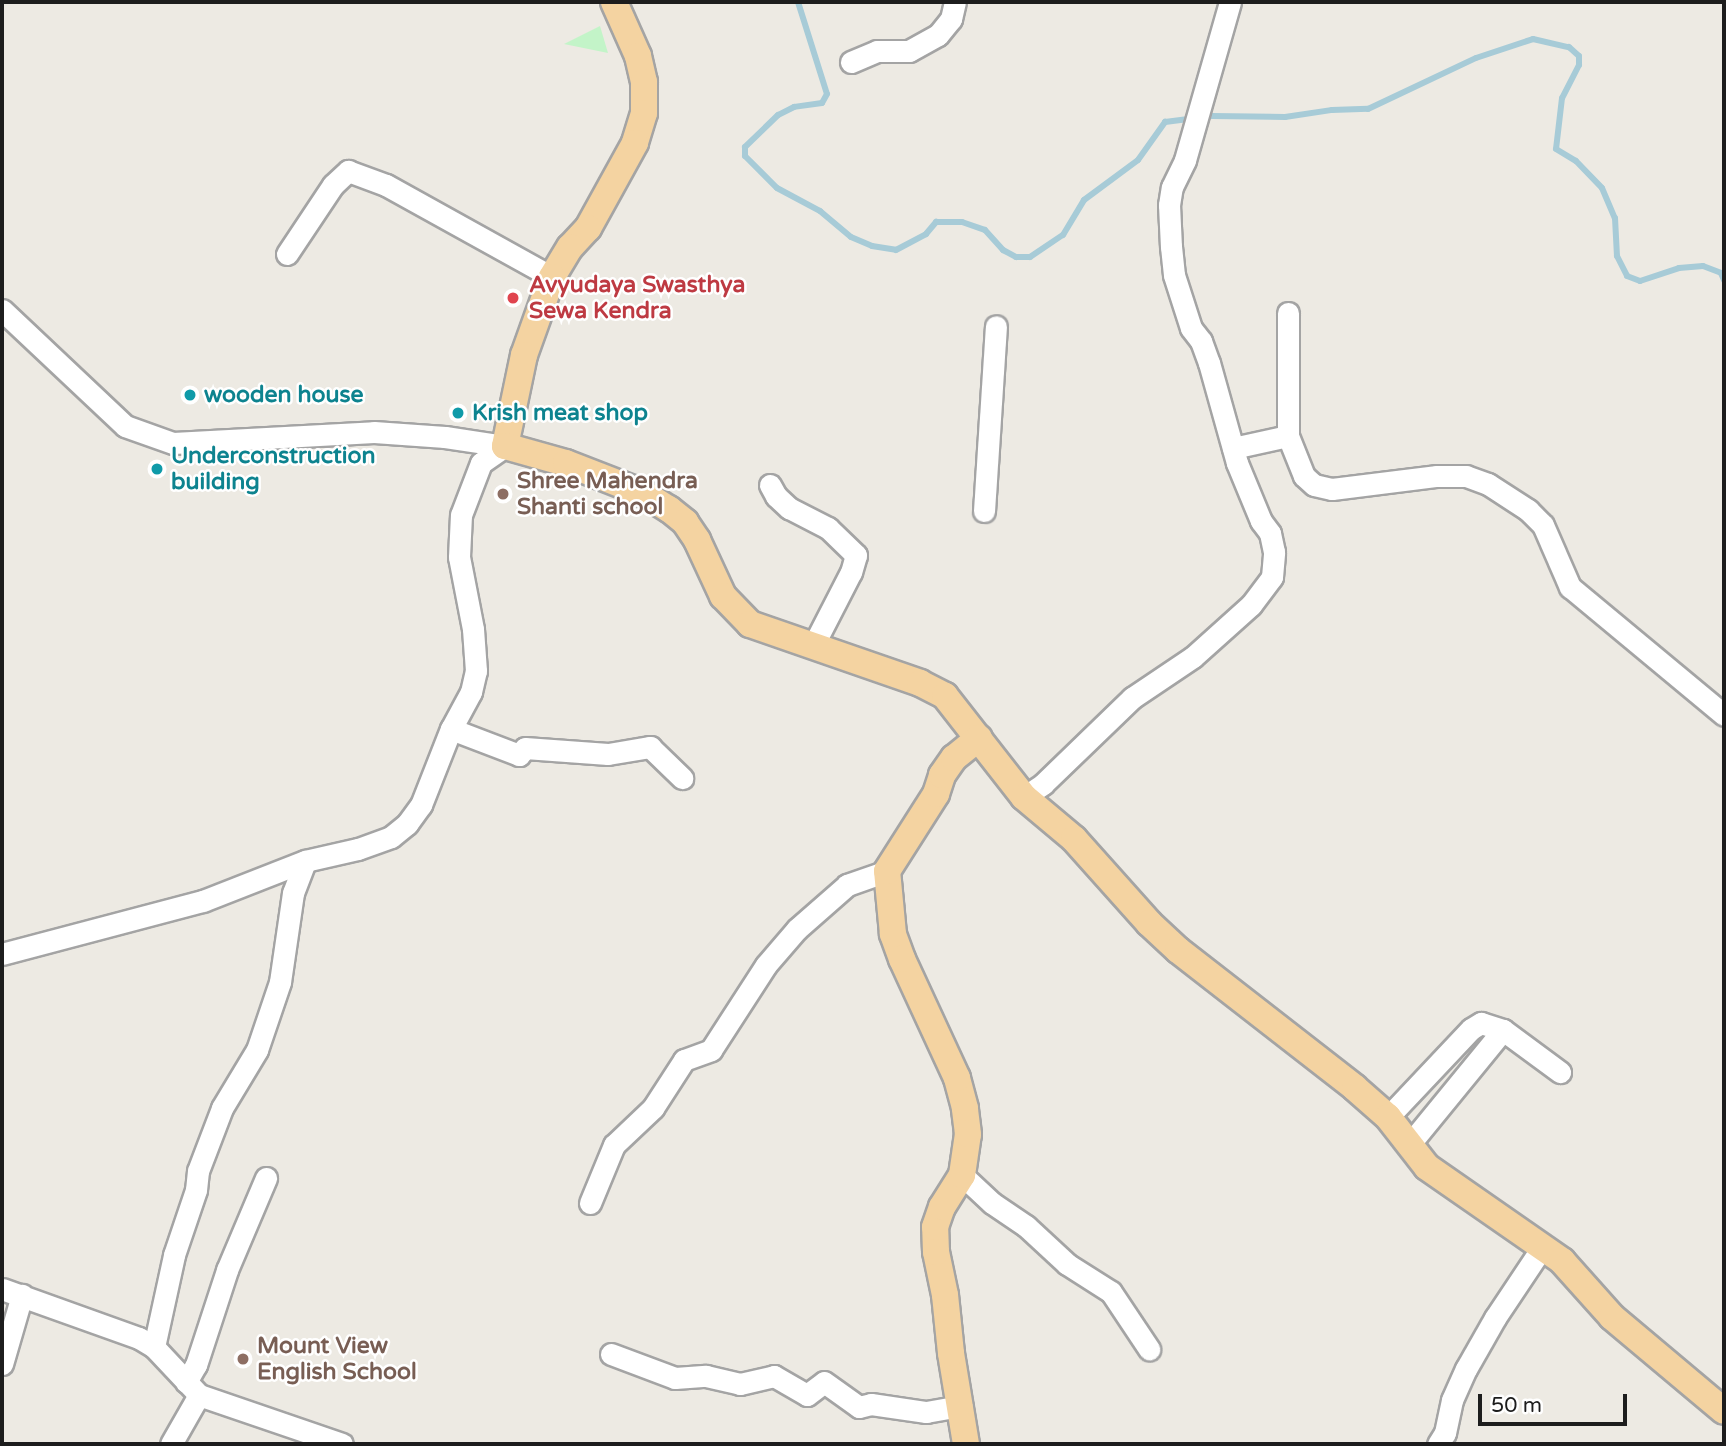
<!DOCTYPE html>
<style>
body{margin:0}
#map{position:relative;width:1726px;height:1446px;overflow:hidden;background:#edeae3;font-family:"Varela Round",sans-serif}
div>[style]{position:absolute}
.park>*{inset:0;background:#c3f4c8}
.stream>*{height:6px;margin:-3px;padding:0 3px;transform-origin:3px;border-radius:3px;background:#a7cbd7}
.roads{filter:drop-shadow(2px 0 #a4a4a4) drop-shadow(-2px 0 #a4a4a4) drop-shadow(0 2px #a4a4a4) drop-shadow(0 -2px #a4a4a4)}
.minor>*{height:21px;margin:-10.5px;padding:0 10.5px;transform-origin:10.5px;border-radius:10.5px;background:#fff}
.major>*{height:26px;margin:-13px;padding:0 13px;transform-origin:13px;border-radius:13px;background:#f4d3a1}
.dots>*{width:19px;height:19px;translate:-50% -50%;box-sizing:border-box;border:4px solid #fff;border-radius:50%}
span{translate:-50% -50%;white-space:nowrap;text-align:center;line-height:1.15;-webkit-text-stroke:5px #fff;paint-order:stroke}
.health-label{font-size:23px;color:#be3a42;font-weight:700}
.left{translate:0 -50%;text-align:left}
.culture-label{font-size:23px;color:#0d838f;font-weight:700}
.education-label{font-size:23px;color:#785e54;font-weight:700}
.frame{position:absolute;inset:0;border:4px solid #1d1d1d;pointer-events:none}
.scale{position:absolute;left:1478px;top:1394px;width:149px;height:32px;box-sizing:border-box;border:4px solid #1d1d1d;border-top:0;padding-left:9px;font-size:21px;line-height:24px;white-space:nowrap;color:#1d1d1d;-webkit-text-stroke:5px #fff;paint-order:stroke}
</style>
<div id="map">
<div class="park">
<i style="clip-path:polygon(600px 26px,608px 53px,564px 44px)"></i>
</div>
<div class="stream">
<i style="left:798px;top:2px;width:96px;rotate:72.5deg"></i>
<i style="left:827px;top:94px;width:10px;rotate:119deg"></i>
<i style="left:822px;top:103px;width:28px;rotate:172deg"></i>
<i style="left:794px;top:107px;width:18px;rotate:153deg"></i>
<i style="left:778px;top:115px;width:46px;rotate:135.9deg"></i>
<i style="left:745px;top:147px;width:9px;rotate:90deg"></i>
<i style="left:745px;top:156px;width:45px;rotate:45deg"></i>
<i style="left:777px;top:188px;width:49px;rotate:28.1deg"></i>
<i style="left:820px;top:211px;width:40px;rotate:40deg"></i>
<i style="left:851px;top:237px;width:23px;rotate:23deg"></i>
<i style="left:872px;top:246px;width:24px;rotate:9deg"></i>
<i style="left:896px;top:250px;width:34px;rotate:-28deg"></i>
<i style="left:926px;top:234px;width:16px;rotate:-50deg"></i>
<i style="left:936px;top:222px;width:26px"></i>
<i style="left:962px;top:222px;width:24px;rotate:19deg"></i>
<i style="left:985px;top:230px;width:27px;rotate:48deg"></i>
<i style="left:1003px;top:250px;width:15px;rotate:28deg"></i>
<i style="left:1016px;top:257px;width:14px"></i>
<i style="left:1030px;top:257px;width:40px;rotate:-34deg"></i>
<i style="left:1063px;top:235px;width:41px;rotate:-59deg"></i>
<i style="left:1084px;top:200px;width:67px;rotate:-36.5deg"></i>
<i style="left:1138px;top:160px;width:47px;rotate:-54.6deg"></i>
<i style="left:1165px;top:122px;width:47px;rotate:-7.3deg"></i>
<i style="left:1212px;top:116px;width:73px;rotate:0.8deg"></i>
<i style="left:1285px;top:117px;width:48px;rotate:-8.5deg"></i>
<i style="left:1332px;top:110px;width:36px;rotate:-2deg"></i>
<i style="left:1368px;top:109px;width:119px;rotate:-25.3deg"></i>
<i style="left:1476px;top:58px;width:60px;rotate:-18.4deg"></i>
<i style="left:1533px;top:39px;width:37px;rotate:13deg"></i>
<i style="left:1569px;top:47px;width:13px;rotate:42deg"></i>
<i style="left:1579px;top:56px;width:9px;rotate:90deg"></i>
<i style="left:1579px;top:65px;width:37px;rotate:117deg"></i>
<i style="left:1562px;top:98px;width:51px;rotate:96.7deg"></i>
<i style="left:1556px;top:149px;width:23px;rotate:31deg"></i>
<i style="left:1576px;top:161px;width:37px;rotate:46deg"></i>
<i style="left:1602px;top:188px;width:33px;rotate:67deg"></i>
<i style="left:1615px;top:218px;width:38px;rotate:87deg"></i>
<i style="left:1617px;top:256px;width:22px;rotate:63deg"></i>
<i style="left:1627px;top:276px;width:14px;rotate:21deg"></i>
<i style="left:1640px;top:281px;width:41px;rotate:-18.4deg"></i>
<i style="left:1679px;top:268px;width:24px;rotate:-5deg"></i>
<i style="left:1703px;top:266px;width:19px;rotate:21deg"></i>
<i style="left:1721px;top:273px;width:8px;rotate:67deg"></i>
</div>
<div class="roads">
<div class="minor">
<i style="left:851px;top:62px;width:28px;rotate:-23deg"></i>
<i style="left:877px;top:51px;width:32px"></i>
<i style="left:909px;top:51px;width:33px;rotate:-29deg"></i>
<i style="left:938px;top:35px;width:21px;rotate:-51deg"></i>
<i style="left:951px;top:19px;width:17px;rotate:-77deg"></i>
<i style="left:287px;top:254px;width:83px;rotate:-56.3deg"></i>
<i style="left:333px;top:185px;width:21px;rotate:-43deg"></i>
<i style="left:348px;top:171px;width:40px;rotate:20.2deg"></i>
<i style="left:386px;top:185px;width:190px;rotate:29deg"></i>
<i style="left:2px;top:310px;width:169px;rotate:43.3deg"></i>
<i style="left:125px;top:426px;width:51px;rotate:19.5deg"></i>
<i style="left:173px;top:443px;width:201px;rotate:-3.1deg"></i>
<i style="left:374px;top:432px;width:71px;rotate:4deg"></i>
<i style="left:445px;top:437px;width:61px;rotate:8.5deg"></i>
<i style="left:1288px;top:313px;width:123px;rotate:90deg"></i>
<i style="left:1288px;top:436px;width:43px;rotate:68.2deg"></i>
<i style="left:1304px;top:476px;width:13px;rotate:42deg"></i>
<i style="left:1314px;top:485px;width:18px;rotate:13deg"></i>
<i style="left:1332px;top:489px;width:106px;rotate:-7.1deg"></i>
<i style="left:1437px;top:476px;width:29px"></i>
<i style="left:1466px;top:476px;width:23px;rotate:20deg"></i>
<i style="left:1488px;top:484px;width:48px;rotate:33deg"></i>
<i style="left:1528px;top:510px;width:21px;rotate:45deg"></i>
<i style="left:1543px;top:525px;width:68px;rotate:66.5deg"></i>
<i style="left:1570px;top:587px;width:200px;rotate:39.7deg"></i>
<i style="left:1233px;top:448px;width:56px;rotate:-12.3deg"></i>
<i style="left:770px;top:485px;width:13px;rotate:61deg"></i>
<i style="left:776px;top:496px;width:18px;rotate:43deg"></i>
<i style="left:789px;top:508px;width:44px;rotate:27.1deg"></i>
<i style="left:828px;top:528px;width:39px;rotate:44deg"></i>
<i style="left:856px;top:555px;width:18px;rotate:106deg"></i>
<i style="left:851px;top:572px;width:81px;rotate:117.2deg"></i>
<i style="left:984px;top:511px;width:185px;rotate:-86.3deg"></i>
<i style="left:451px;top:729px;width:73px;rotate:20.9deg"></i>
<i style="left:519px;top:755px;width:9px;rotate:-49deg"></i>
<i style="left:525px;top:748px;width:83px;rotate:4.1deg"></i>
<i style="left:608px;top:754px;width:43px;rotate:-9.5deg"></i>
<i style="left:650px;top:747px;width:45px;rotate:44.1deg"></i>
<i style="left:1024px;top:797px;width:23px;rotate:-34deg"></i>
<i style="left:1043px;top:784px;width:124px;rotate:-44deg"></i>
<i style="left:1132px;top:698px;width:73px;rotate:-33.9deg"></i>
<i style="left:1193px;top:657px;width:78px;rotate:-41.9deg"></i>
<i style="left:1251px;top:605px;width:35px;rotate:-53deg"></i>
<i style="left:1272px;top:577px;width:25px;rotate:-85deg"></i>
<i style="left:1274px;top:552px;width:19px;rotate:-102deg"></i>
<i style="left:1270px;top:533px;width:15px;rotate:-127deg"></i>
<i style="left:1261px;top:521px;width:63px;rotate:-112.5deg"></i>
<i style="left:1237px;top:463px;width:104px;rotate:-105.6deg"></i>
<i style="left:1209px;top:363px;width:23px;rotate:-110deg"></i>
<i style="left:1201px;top:341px;width:16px;rotate:-128deg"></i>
<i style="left:1191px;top:328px;width:56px;rotate:-107.8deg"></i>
<i style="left:1174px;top:275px;width:28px;rotate:-96deg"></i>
<i style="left:1171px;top:247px;width:42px;rotate:-92.7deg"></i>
<i style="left:1169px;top:205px;width:18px;rotate:-81deg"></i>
<i style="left:1172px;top:187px;width:30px;rotate:-64deg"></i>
<i style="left:1185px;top:160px;width:164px;rotate:-74.1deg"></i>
<i style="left:2px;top:954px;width:208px;rotate:-14.8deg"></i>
<i style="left:203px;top:901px;width:110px;rotate:-21.4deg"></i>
<i style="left:1388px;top:1117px;width:121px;rotate:-46.7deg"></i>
<i style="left:1471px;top:1029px;width:12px;rotate:-31deg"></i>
<i style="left:1481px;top:1023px;width:23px;rotate:18deg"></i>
<i style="left:1503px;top:1030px;width:71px;rotate:36.4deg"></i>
<i style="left:1408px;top:1146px;width:150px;rotate:-50.7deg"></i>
<i style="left:962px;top:1175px;width:41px;rotate:43deg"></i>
<i style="left:992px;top:1203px;width:41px;rotate:34.1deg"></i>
<i style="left:1026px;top:1226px;width:56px;rotate:42.8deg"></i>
<i style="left:1067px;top:1264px;width:52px;rotate:32.5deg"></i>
<i style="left:1111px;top:1292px;width:69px;rotate:56.3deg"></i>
<i style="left:590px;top:1203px;width:63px;rotate:-67.5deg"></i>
<i style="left:614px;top:1145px;width:54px;rotate:-43.5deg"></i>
<i style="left:653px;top:1108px;width:57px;rotate:-57.1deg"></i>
<i style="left:684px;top:1060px;width:29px;rotate:-20deg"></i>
<i style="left:711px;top:1050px;width:101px;rotate:-57.1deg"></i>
<i style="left:766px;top:965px;width:48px;rotate:-49.3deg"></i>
<i style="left:797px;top:929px;width:67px;rotate:-41.3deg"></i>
<i style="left:847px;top:885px;width:42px;rotate:-19.3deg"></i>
<i style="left:2px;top:1289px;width:145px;rotate:19.7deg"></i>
<i style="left:139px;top:1338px;width:17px;rotate:31deg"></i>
<i style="left:154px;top:1347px;width:66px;rotate:46.8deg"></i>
<i style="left:199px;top:1395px;width:151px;rotate:18.9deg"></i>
<i style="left:154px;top:1347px;width:94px;rotate:-77.7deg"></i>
<i style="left:174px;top:1255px;width:69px;rotate:-71.3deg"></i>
<i style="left:196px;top:1190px;width:19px;rotate:-84deg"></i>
<i style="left:198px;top:1171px;width:67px;rotate:-69.1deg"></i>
<i style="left:222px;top:1108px;width:68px;rotate:-58.9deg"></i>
<i style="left:257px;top:1050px;width:72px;rotate:-71.3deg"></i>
<i style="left:280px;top:982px;width:90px;rotate:-81.7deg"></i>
<i style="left:293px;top:893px;width:34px;rotate:-69deg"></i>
<i style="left:305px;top:861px;width:54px;rotate:-12.8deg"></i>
<i style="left:358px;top:849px;width:35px;rotate:-20deg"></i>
<i style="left:391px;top:837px;width:21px;rotate:-39deg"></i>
<i style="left:407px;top:824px;width:24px;rotate:-54deg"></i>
<i style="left:421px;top:805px;width:82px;rotate:-68.5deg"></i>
<i style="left:451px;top:729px;width:42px;rotate:-61.6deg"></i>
<i style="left:471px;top:692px;width:22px;rotate:-77deg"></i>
<i style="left:476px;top:671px;width:42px;rotate:-94.1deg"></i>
<i style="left:473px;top:629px;width:73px;rotate:-101deg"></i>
<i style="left:459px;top:557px;width:42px;rotate:-87.3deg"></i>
<i style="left:461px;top:515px;width:56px;rotate:-69deg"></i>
<i style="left:481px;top:463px;width:29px;rotate:-35deg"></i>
<i style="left:611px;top:1354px;width:68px;rotate:20.6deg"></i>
<i style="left:675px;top:1378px;width:31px;rotate:-4deg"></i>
<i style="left:706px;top:1376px;width:35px;rotate:13deg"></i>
<i style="left:740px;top:1384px;width:35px;rotate:-13deg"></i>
<i style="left:774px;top:1376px;width:38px;rotate:30deg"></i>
<i style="left:807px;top:1395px;width:21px;rotate:-37deg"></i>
<i style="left:824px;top:1382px;width:43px;rotate:35.5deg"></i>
<i style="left:859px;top:1407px;width:12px;rotate:-14deg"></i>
<i style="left:871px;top:1404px;width:56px;rotate:8.3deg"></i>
<i style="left:926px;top:1412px;width:36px;rotate:-10deg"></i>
<i style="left:2px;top:1364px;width:72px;rotate:-73.8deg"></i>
<i style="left:186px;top:1382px;width:20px;rotate:-60deg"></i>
<i style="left:196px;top:1365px;width:100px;rotate:-71.9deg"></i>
<i style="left:227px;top:1270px;width:100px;rotate:-67deg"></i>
<i style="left:171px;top:1444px;width:56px;rotate:-60.3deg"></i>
<i style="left:1438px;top:1444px;width:13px;rotate:-58deg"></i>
<i style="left:1445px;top:1433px;width:34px;rotate:-78deg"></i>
<i style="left:1452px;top:1400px;width:34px;rotate:-66deg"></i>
<i style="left:1466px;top:1369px;width:59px;rotate:-60.4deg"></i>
<i style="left:1495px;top:1318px;width:87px;rotate:-56.3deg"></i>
</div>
<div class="major">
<i style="left:614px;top:2px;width:59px;rotate:66deg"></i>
<i style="left:638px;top:56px;width:27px;rotate:77deg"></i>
<i style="left:644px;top:82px;width:31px;rotate:90deg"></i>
<i style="left:644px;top:113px;width:31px;rotate:107deg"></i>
<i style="left:635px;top:143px;width:97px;rotate:118.9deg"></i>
<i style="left:588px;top:228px;width:26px;rotate:133deg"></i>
<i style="left:570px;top:247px;width:35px;rotate:121deg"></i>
<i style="left:552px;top:277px;width:83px;rotate:109.7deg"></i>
<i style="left:524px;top:355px;width:93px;rotate:101.8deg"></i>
<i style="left:505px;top:446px;width:63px;rotate:15.6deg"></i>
<i style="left:566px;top:463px;width:83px;rotate:21.3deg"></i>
<i style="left:643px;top:493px;width:31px;rotate:32deg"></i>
<i style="left:669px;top:509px;width:21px;rotate:39deg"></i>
<i style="left:685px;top:522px;width:22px;rotate:56deg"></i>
<i style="left:697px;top:540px;width:62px;rotate:65.1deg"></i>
<i style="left:723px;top:596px;width:39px;rotate:46deg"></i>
<i style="left:750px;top:624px;width:180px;rotate:19.1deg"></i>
<i style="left:920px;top:683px;width:28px;rotate:27deg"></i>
<i style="left:945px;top:696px;width:128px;rotate:52deg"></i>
<i style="left:1024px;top:797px;width:65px;rotate:40deg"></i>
<i style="left:1074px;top:839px;width:113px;rotate:48.2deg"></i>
<i style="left:1149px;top:923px;width:40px;rotate:43deg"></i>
<i style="left:1178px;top:950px;width:224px;rotate:37.9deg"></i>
<i style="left:1355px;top:1088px;width:44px;rotate:41.3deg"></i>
<i style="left:1388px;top:1117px;width:63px;rotate:52deg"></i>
<i style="left:1427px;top:1167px;width:165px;rotate:34.8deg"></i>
<i style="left:1562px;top:1261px;width:75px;rotate:48.2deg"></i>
<i style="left:1612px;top:1317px;width:146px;rotate:40deg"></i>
<i style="left:966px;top:1444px;width:92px;rotate:-99.4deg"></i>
<i style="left:951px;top:1353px;width:58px;rotate:-95.9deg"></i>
<i style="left:945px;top:1295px;width:44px;rotate:-101.8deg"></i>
<i style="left:936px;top:1252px;width:25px;rotate:-92deg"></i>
<i style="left:935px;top:1227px;width:21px;rotate:-71deg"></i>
<i style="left:942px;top:1207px;width:38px;rotate:-58deg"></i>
<i style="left:962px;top:1175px;width:41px;rotate:-81.7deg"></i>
<i style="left:968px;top:1134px;width:26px;rotate:-97deg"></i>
<i style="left:965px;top:1108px;width:31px;rotate:-105deg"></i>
<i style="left:957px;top:1078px;width:131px;rotate:-114.8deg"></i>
<i style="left:902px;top:959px;width:27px;rotate:-110deg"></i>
<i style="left:893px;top:934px;width:63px;rotate:-95.4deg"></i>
<i style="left:887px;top:871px;width:91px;rotate:-57.5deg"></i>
<i style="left:936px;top:794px;width:20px;rotate:-72deg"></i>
<i style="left:942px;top:775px;width:21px;rotate:-55deg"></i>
<i style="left:954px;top:758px;width:32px;rotate:-39deg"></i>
</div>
</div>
<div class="dots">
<i style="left:513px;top:298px;background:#e0444e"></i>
<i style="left:190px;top:395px;background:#0f9aa8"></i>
<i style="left:458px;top:413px;background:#0f9aa8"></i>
<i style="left:157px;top:469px;background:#0f9aa8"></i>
<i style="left:503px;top:494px;background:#8d6e63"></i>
<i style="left:243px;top:1359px;background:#8d6e63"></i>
</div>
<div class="health-label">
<span class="left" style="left:529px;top:298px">Avyudaya Swasthya<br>Sewa Kendra</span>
</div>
<div class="culture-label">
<span class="left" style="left:204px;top:395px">wooden house</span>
<span class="left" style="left:472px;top:413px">Krish meat shop</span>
<span class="left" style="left:171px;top:469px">Underconstruction<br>building</span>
</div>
<div class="education-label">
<span class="left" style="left:517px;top:494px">Shree Mahendra<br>Shanti school</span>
<span class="left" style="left:257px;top:1359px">Mount View<br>English School</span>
</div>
<div class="frame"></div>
<div class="scale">50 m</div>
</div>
